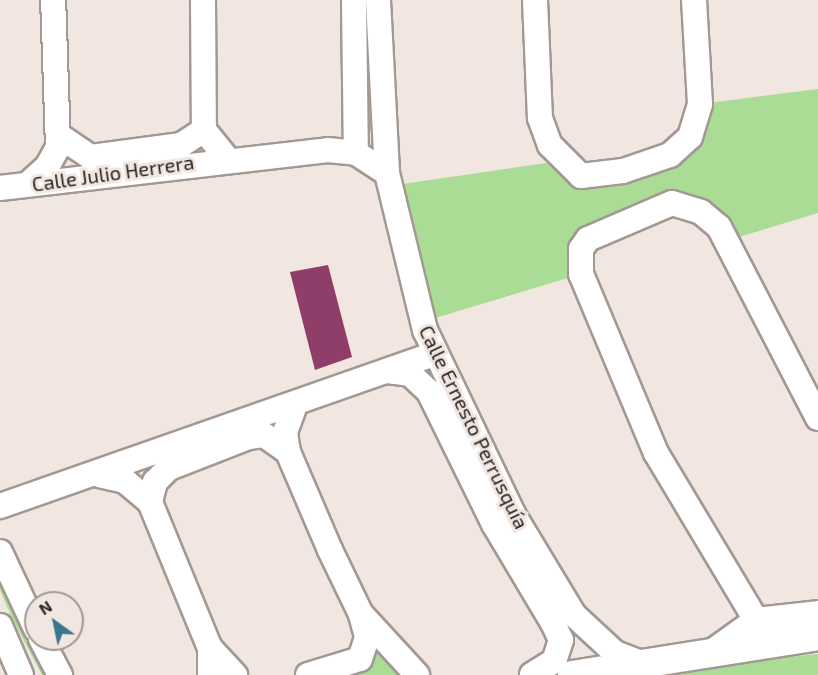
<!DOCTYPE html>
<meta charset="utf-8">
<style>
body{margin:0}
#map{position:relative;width:818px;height:675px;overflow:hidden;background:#f2e7e0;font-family:"Exo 2",sans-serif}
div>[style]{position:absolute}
.green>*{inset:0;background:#aadc96}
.building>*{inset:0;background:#8e3e69}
.roads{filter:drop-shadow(2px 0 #a39892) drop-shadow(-2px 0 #a39892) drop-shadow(0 2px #a39892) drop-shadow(0 -2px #a39892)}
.minor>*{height:24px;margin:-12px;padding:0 12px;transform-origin:12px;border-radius:12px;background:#fff}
.tertiary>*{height:28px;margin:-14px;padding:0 14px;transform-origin:14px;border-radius:14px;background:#fff}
span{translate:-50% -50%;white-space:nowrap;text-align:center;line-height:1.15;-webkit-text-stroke:6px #f2e7e0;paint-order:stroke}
.street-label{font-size:20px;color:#282421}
.north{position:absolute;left:24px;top:591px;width:60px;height:60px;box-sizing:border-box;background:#f2e7e0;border:2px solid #a19994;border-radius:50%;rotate:327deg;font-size:16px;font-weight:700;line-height:24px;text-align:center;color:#282421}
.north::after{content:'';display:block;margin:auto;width:21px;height:27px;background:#3a768e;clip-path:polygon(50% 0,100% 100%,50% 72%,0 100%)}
</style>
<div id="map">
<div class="green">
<i style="clip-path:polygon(818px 89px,818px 213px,729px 240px,672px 203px,597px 231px,581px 274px,422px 322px,389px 186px,553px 162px,581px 176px,670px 155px,700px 104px)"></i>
<i style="clip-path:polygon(0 552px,60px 675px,42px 675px,11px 616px,0 590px)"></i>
<i style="clip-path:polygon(367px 621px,409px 675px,321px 675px,356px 669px)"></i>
<i style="clip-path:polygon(818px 654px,818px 675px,660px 675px,713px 665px)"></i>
</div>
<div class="building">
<i style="clip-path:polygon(328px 265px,352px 357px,315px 370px,290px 272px)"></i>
</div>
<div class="roads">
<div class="minor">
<i style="left:203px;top:0;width:130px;rotate:89.6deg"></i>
<i style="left:204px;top:130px;width:36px;rotate:51deg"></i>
<i style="left:354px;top:0;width:153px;rotate:89.3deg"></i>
<i style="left:378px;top:0;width:173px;rotate:87deg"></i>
<i style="left:387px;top:173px;width:162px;rotate:76.4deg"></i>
<i style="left:425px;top:330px;width:204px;rotate:64.4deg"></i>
<i style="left:513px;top:514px;width:118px;rotate:58.9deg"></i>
<i style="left:574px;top:615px;width:56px;rotate:42.8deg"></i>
<i style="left:615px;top:653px;width:30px;rotate:21deg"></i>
<i style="left:535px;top:0;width:118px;rotate:87.6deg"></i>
<i style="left:540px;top:118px;width:29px;rotate:70deg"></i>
<i style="left:550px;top:145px;width:44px;rotate:45deg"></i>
<i style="left:581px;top:176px;width:42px;rotate:-6.8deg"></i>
<i style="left:623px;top:171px;width:50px;rotate:-18.8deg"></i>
<i style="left:670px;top:155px;width:27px;rotate:-42deg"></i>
<i style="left:690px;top:137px;width:34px;rotate:-73deg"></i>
<i style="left:700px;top:104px;width:104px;rotate:-93.3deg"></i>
<i style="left:58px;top:135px;width:40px;rotate:34deg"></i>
<i style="left:91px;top:157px;width:91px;rotate:-7.6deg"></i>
<i style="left:181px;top:145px;width:27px;rotate:-33deg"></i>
<i style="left:28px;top:184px;width:25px;rotate:-42deg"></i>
<i style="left:47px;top:167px;width:23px;rotate:-61deg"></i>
<i style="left:58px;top:147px;width:147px;rotate:-91.9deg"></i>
<i style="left:0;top:188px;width:330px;rotate:-6.6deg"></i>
<i style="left:328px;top:150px;width:28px;rotate:6deg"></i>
<i style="left:356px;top:153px;width:37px;rotate:33deg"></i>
<i style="left:387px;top:371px;width:23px;rotate:7deg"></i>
<i style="left:410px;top:374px;width:26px;rotate:43deg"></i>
<i style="left:429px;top:392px;width:147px;rotate:63.8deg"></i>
<i style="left:494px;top:524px;width:115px;rotate:59.2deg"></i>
<i style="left:553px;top:623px;width:19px;rotate:65deg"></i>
<i style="left:561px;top:640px;width:22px;rotate:108deg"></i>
<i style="left:554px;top:661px;width:26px;rotate:148deg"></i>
<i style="left:295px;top:405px;width:30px;rotate:110deg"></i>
<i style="left:285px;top:433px;width:19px;rotate:81deg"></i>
<i style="left:288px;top:452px;width:107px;rotate:66.8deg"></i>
<i style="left:330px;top:550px;width:71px;rotate:64.2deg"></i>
<i style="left:361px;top:614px;width:83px;rotate:47.4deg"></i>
<i style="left:99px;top:475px;width:27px;rotate:13deg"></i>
<i style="left:125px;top:481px;width:33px;rotate:40deg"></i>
<i style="left:150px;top:502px;width:158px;rotate:67.7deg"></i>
<i style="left:210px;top:648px;width:27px;rotate:90deg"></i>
<i style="left:150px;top:502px;width:21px;rotate:-76deg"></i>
<i style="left:155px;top:482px;width:20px;rotate:-45deg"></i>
<i style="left:169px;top:468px;width:86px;rotate:-21.2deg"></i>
<i style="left:249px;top:437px;width:15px;rotate:-8deg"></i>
<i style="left:264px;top:435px;width:29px;rotate:35deg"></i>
<i style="left:0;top:506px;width:460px;rotate:-19.3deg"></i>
<i style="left:0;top:552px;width:85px;rotate:64.9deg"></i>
<i style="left:756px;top:620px;width:195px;rotate:-120.9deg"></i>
<i style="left:656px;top:453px;width:194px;rotate:-112.7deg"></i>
<i style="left:581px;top:274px;width:25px;rotate:-90deg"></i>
<i style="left:581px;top:249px;width:12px;rotate:-55deg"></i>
<i style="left:588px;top:239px;width:91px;rotate:-23.2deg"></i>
<i style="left:672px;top:203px;width:30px;rotate:17deg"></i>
<i style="left:701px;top:212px;width:23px;rotate:40deg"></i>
<i style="left:719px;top:227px;width:215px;rotate:62.6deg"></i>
<i style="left:0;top:626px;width:53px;rotate:66.8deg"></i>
<i style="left:41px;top:639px;width:41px;rotate:62.2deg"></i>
<i style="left:210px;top:648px;width:37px;rotate:47deg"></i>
<i style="left:710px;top:653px;width:57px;rotate:-35.7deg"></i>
<i style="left:756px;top:620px;width:62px;rotate:-6.4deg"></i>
<i style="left:308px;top:675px;width:54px;rotate:-17.1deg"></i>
<i style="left:360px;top:659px;width:23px;rotate:-72deg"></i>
<i style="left:367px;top:637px;width:24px;rotate:-105deg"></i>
</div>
<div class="tertiary">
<i style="left:572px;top:675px;width:249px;rotate:-9deg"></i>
</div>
</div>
<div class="street-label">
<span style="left:113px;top:173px;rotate:-8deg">Calle Julio Herrera</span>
<span style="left:474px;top:427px;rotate:64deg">Calle Ernesto Perrusquía</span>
</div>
<div class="north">N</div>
</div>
